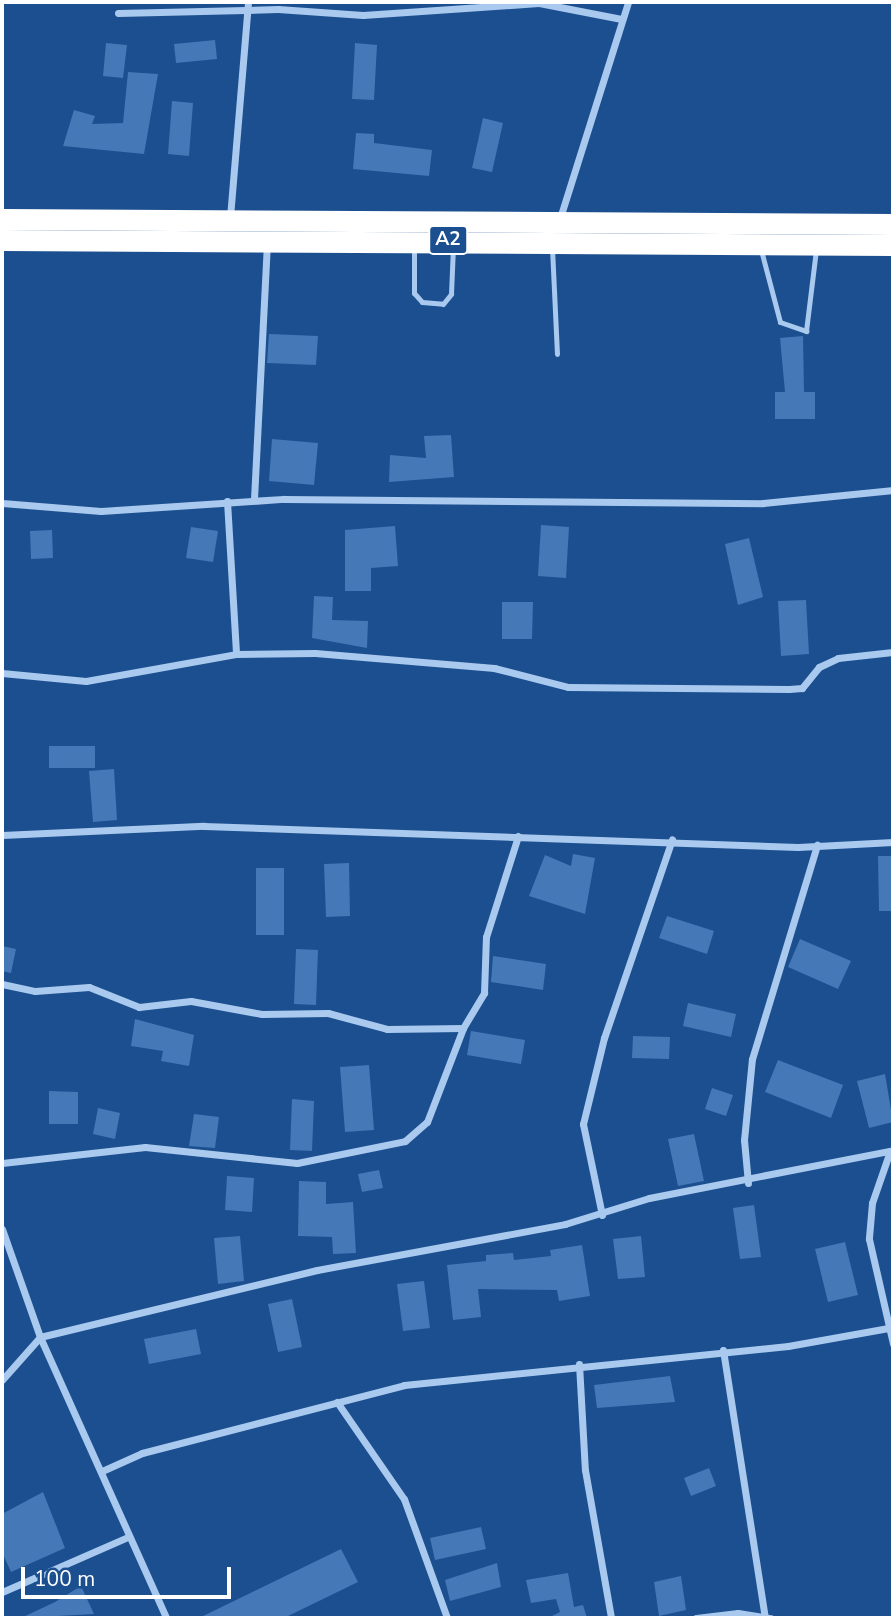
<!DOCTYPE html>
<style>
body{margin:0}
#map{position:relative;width:895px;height:1620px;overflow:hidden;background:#1b4f8f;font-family:"Nunito Sans",sans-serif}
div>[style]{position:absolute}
.building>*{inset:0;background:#4478b7}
.lane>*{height:5px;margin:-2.5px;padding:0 2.5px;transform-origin:2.5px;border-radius:2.5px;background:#a9c9ee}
.street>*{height:7px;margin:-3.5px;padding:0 3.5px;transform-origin:3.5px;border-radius:3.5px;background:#a9c9ee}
.highway>*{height:21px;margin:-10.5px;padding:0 10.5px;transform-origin:10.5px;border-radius:10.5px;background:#fff}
span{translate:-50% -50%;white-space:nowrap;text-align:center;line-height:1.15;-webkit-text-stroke:7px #1b4f8f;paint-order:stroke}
.shield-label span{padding:2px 5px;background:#1b4f8f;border:2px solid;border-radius:5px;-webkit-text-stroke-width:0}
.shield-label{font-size:19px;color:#fff;font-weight:700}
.frame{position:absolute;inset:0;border:4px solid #fff;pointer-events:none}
.scale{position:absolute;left:21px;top:1567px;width:210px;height:32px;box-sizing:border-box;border:4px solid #fff;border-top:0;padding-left:9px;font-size:21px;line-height:24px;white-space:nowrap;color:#fff;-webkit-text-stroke:5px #1b4f8f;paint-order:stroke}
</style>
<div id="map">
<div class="building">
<i style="clip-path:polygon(215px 40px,217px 59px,176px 63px,174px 44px)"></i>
<i style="clip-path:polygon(106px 43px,127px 45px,123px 78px,103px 76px)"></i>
<i style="clip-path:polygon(355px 43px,377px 45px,374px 100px,352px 99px)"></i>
<i style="clip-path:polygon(128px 72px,158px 74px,144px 154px,63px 146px,74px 110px,95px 116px,92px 124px,123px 123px)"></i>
<i style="clip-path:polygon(172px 101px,193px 103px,189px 156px,168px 154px)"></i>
<i style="clip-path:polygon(483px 118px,503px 123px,492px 172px,472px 168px)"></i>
<i style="clip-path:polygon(356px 133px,374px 134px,374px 143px,432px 150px,429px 176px,353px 169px)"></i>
<i style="clip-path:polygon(269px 334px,318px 336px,316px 365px,267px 363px)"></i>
<i style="clip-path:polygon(803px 336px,804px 392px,815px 392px,815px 419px,775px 419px,775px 392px,785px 392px,780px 338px)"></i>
<i style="clip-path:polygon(451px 435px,454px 477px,389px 482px,390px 455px,426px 458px,424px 436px)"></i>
<i style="clip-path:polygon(272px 439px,318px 443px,314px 485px,269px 481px)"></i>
<i style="clip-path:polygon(541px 525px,569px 527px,566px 578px,538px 576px)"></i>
<i style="clip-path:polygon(395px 526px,398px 566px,371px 568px,371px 591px,345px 591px,345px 530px)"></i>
<i style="clip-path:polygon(191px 527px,218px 531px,213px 562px,186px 558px)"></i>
<i style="clip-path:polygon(52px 530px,53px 558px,31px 559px,30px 531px)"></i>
<i style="clip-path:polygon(749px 538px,763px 597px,738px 605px,725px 544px)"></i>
<i style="clip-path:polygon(314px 596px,333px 597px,332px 620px,368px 621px,367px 648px,312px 638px)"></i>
<i style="clip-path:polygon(806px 600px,809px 654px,781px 656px,778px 601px)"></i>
<i style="clip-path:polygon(502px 602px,533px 602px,532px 639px,502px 639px)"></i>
<i style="clip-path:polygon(49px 746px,95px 746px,95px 768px,49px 768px)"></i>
<i style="clip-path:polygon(114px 769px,117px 820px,93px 822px,89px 771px)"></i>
<i style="clip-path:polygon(573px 854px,595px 858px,585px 914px,529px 896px,545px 855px,571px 866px)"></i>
<i style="clip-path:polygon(878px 856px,893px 856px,893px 911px,879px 911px)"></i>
<i style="clip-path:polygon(349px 863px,350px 916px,326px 917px,324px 864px)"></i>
<i style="clip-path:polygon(256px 868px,284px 868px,284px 935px,256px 935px)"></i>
<i style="clip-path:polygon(667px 916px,714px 931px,707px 954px,659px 938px)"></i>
<i style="clip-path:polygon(800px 939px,851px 961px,838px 989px,788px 967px)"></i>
<i style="clip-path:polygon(2px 946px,16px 949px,11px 973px,2px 971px)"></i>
<i style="clip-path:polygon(296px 949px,318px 950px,316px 1005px,294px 1004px)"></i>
<i style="clip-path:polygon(493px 956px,546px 964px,543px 990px,491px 982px)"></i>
<i style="clip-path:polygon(688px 1003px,736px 1014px,731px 1037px,683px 1026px)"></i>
<i style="clip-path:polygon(135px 1019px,194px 1035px,189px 1066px,161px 1061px,163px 1051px,131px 1046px)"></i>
<i style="clip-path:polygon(471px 1031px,525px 1040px,521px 1064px,467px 1055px)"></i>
<i style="clip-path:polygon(633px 1036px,670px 1037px,669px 1059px,632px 1058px)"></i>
<i style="clip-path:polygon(778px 1060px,843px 1085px,831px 1118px,765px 1092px)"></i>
<i style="clip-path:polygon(369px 1065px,374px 1130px,345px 1132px,340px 1067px)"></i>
<i style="clip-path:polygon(885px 1074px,893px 1122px,869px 1128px,857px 1081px)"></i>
<i style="clip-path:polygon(712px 1088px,733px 1095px,726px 1116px,705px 1109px)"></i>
<i style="clip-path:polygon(49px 1091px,78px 1092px,78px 1124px,49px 1124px)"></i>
<i style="clip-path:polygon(292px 1099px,314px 1101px,312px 1151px,290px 1150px)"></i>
<i style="clip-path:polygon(98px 1108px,120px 1113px,115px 1139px,93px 1134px)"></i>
<i style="clip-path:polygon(194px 1114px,219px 1117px,215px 1148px,189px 1146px)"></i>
<i style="clip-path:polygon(694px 1134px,704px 1181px,678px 1186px,668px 1139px)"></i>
<i style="clip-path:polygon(379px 1170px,383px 1188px,362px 1192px,358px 1174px)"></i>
<i style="clip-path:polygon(227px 1176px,254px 1178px,252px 1212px,225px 1210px)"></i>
<i style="clip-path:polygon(299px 1181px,326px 1182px,326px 1204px,353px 1202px,356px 1253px,333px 1254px,332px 1237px,298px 1236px)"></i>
<i style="clip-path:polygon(754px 1205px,761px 1257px,740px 1259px,733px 1208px)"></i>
<i style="clip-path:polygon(240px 1236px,244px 1281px,218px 1284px,214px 1238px)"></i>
<i style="clip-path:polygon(641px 1236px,645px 1277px,618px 1279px,613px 1239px)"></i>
<i style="clip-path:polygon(845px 1242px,858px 1295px,828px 1302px,815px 1249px)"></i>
<i style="clip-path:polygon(582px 1245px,590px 1296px,559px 1301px,557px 1290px,478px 1289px,481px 1317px,453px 1320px,447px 1265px,486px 1261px,486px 1255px,513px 1253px,514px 1260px,551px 1256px,550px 1250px)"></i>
<i style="clip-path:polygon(424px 1281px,430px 1328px,403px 1331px,397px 1284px)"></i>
<i style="clip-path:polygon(292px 1299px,302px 1347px,278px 1352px,268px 1304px)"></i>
<i style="clip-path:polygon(196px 1329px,201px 1354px,149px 1364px,144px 1339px)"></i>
<i style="clip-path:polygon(670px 1376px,675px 1402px,597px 1408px,594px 1385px)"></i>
<i style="clip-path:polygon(709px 1468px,716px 1486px,691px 1496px,684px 1478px)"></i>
<i style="clip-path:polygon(43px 1492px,65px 1548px,11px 1572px,2px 1552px,2px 1514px)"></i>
<i style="clip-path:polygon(481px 1527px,486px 1549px,435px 1560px,430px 1538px)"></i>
<i style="clip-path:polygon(341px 1549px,358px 1582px,284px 1618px,199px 1618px)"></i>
<i style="clip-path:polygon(497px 1563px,501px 1587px,450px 1601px,445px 1580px)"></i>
<i style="clip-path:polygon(568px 1573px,574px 1607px,583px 1605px,587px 1618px,548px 1618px,560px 1612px,556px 1599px,531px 1603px,526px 1580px)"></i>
<i style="clip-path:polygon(681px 1576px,686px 1610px,659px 1616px,654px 1582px)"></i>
<i style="clip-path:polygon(81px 1586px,94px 1614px,21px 1618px,55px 1602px)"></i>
</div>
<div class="lane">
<i style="left:414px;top:247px;width:46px;rotate:90deg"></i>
<i style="left:414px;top:293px;width:12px;rotate:48deg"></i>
<i style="left:422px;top:302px;width:21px;rotate:5deg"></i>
<i style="left:443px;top:304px;width:13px;rotate:-51deg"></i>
<i style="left:451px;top:294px;width:48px;rotate:-87.6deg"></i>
<i style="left:552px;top:248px;width:106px;rotate:87.3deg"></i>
<i style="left:761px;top:250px;width:74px;rotate:75.2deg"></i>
<i style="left:780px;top:322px;width:28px;rotate:19deg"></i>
<i style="left:806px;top:331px;width:82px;rotate:-83deg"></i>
</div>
<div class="street">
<i style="left:118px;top:13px;width:160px;rotate:-1.4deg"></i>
<i style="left:278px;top:9px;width:85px;rotate:4deg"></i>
<i style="left:363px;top:15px;width:176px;rotate:-3.9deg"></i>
<i style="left:539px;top:3px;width:84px;rotate:11deg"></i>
<i style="left:230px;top:217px;width:216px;rotate:-85.2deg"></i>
<i style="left:560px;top:218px;width:226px;rotate:-72.5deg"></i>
<i style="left:254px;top:499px;width:254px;rotate:-87.1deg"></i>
<i style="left:227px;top:501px;width:153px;rotate:86.6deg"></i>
<i style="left:2px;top:503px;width:99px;rotate:4.6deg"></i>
<i style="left:101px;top:511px;width:183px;rotate:-3.8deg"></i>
<i style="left:284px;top:499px;width:479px;rotate:0.5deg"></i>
<i style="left:763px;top:503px;width:131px;rotate:-5.7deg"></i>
<i style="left:2px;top:673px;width:84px;rotate:5.4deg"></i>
<i style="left:86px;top:681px;width:152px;rotate:-10.2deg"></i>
<i style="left:236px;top:654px;width:79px;rotate:-0.7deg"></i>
<i style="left:315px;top:653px;width:180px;rotate:4.8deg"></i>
<i style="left:494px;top:668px;width:76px;rotate:14.4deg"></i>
<i style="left:568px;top:687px;width:221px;rotate:0.5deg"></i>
<i style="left:789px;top:689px;width:13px;rotate:-4deg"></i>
<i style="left:802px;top:688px;width:27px;rotate:-51deg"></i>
<i style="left:819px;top:667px;width:21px;rotate:-25deg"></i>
<i style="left:838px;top:658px;width:55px;rotate:-6.2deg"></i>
<i style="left:2px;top:835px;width:202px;rotate:-2.6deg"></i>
<i style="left:204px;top:826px;width:594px;rotate:2.02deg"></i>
<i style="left:798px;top:847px;width:95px;rotate:-3deg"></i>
<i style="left:2px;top:984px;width:34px;rotate:12deg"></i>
<i style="left:35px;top:991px;width:54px;rotate:-4.2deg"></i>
<i style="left:89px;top:987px;width:54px;rotate:21.8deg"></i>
<i style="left:139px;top:1007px;width:52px;rotate:-6.6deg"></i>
<i style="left:191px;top:1001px;width:72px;rotate:10.4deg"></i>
<i style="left:262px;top:1014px;width:66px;rotate:-0.9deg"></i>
<i style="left:328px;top:1013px;width:61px;rotate:15.2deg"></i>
<i style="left:387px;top:1029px;width:76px;rotate:-0.8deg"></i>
<i style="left:890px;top:1151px;width:55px;rotate:109.1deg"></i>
<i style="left:872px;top:1203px;width:36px;rotate:95deg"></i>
<i style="left:869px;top:1239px;width:108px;rotate:77.1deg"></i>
<i style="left:2px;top:1163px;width:144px;rotate:-6.4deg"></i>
<i style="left:145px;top:1147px;width:153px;rotate:6deg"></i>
<i style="left:297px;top:1163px;width:110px;rotate:-11.5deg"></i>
<i style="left:405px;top:1141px;width:29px;rotate:-41deg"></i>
<i style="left:427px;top:1122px;width:101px;rotate:-69deg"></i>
<i style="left:463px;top:1028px;width:41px;rotate:-59deg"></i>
<i style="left:484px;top:993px;width:56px;rotate:-88deg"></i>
<i style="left:486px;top:937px;width:106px;rotate:-72.4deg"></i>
<i style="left:748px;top:1183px;width:43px;rotate:-95.3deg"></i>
<i style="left:744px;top:1140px;width:81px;rotate:-84.4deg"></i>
<i style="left:752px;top:1059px;width:224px;rotate:-73.1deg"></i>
<i style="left:602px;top:1215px;width:93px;rotate:-101.8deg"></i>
<i style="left:583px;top:1124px;width:89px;rotate:-76.3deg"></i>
<i style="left:604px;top:1038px;width:210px;rotate:-71.1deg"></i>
<i style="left:2px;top:1229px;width:114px;rotate:70.6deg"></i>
<i style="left:40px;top:1337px;width:308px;rotate:65.8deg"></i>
<i style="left:723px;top:1350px;width:270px;rotate:81.1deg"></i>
<i style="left:579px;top:1364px;width:106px;rotate:86.8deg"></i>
<i style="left:585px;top:1470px;width:150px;rotate:80deg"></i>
<i style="left:2px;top:1380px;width:57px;rotate:-48.5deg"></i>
<i style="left:40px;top:1337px;width:285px;rotate:-13.6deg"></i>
<i style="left:317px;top:1270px;width:252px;rotate:-10.5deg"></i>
<i style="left:565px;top:1224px;width:88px;rotate:-17.2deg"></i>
<i style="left:649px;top:1198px;width:249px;rotate:-11.1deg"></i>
<i style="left:337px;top:1402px;width:118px;rotate:55.4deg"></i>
<i style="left:404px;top:1499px;width:127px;rotate:70.1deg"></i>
<i style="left:102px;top:1471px;width:44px;rotate:-24.2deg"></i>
<i style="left:142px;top:1453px;width:271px;rotate:-14.5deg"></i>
<i style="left:404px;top:1385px;width:386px;rotate:-5.8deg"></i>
<i style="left:788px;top:1346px;width:102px;rotate:-10.2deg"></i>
<i style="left:2px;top:1592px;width:137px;rotate:-23.6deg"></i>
<i style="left:696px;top:1618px;width:42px;rotate:-6.8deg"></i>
<i style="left:738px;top:1613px;width:33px;rotate:9deg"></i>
</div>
<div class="highway">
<i style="left:2px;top:219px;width:891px;rotate:0.32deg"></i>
<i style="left:2px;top:240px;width:891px;rotate:0.32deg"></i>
</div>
<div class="shield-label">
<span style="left:448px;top:240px">A2</span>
</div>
<div class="frame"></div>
<div class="scale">100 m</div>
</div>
